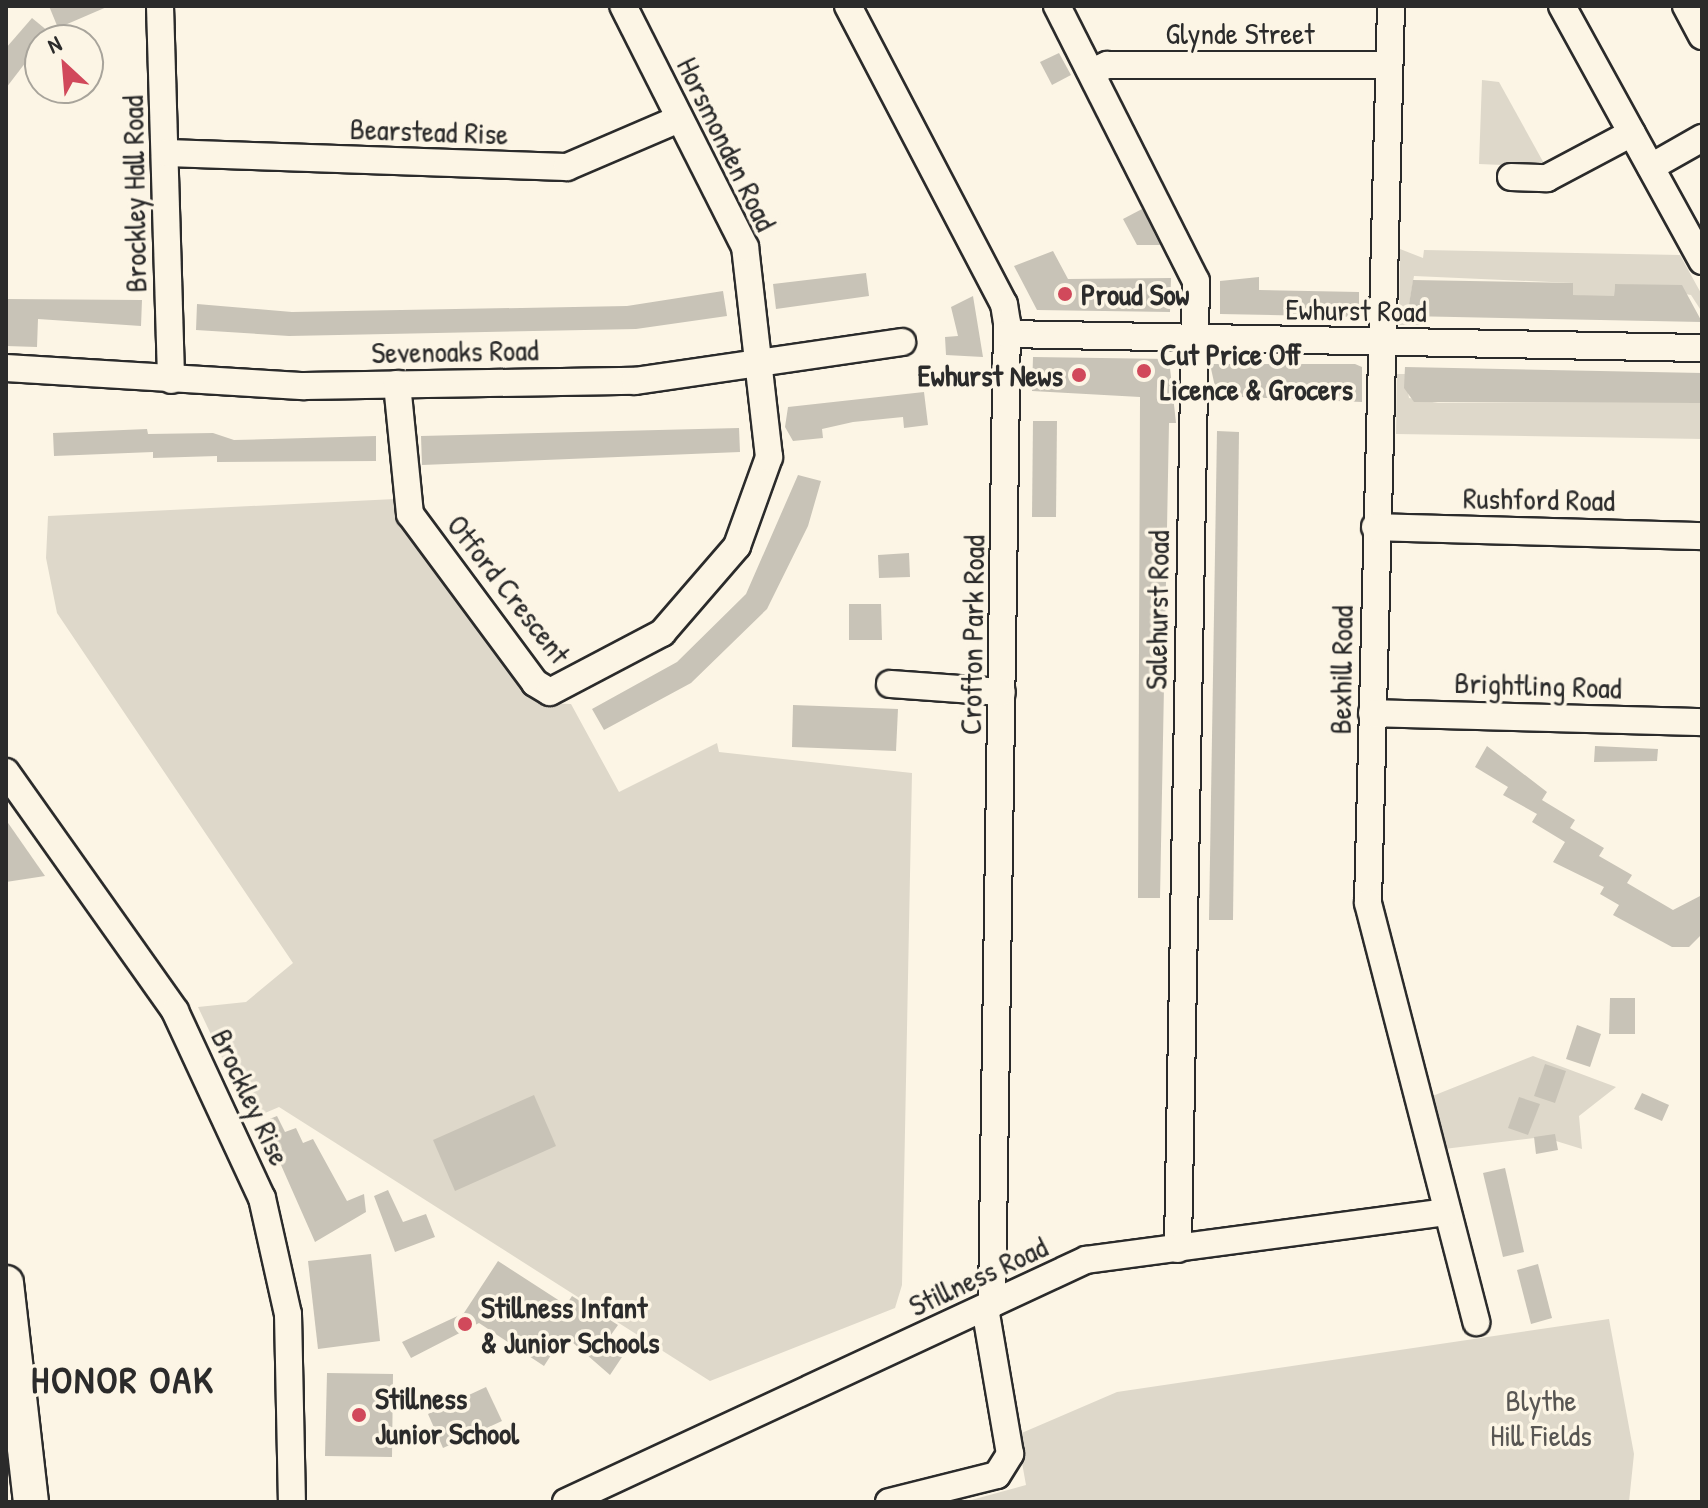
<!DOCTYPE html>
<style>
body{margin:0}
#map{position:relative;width:1708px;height:1508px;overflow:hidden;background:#fcf5e5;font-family:"Patrick Hand",sans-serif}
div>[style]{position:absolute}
.green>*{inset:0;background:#ded8ca}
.building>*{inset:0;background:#c8c3b7}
.roads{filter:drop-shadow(2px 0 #2b2b2b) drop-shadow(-2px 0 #2b2b2b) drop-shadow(0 2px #2b2b2b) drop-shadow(0 -2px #2b2b2b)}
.minor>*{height:26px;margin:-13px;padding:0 13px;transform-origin:13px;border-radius:13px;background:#fcf5e5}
.major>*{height:34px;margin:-17px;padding:0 17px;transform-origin:17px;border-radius:17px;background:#fcf5e5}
.dots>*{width:22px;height:22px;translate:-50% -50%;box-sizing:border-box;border:4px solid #fcf5e5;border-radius:50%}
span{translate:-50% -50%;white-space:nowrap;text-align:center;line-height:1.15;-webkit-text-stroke:7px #fcf5e5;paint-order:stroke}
.street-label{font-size:30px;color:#2b2b2b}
.poi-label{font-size:30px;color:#2b2b2b;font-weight:700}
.left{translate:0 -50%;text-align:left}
.right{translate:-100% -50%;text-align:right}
.park-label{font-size:30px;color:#585653}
.district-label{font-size:38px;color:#2b2b2b;font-weight:700;letter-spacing:2px}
.frame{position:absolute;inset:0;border:8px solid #2b2b2b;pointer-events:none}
.north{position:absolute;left:24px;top:24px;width:80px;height:80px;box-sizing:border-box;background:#fcf5e5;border:2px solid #a8a49b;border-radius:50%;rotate:334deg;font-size:22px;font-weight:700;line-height:32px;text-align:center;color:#2b2b2b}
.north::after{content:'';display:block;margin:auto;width:28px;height:36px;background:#d1495b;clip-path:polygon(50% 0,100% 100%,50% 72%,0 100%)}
</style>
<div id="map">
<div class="green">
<i style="clip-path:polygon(1482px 80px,1499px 82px,1546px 167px,1479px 164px)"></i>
<i style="clip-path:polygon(1400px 249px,1423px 258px,1424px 250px,1680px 255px,1702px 295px,1702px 312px,1691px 295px,1631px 285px,1615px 284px,1614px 299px,1573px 295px,1573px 283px,1414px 276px,1407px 316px,1422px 316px,1422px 325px,1399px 325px)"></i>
<i style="clip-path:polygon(1397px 374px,1405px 374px,1409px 398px,1438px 403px,1702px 403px,1702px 439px,1396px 434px)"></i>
<i style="clip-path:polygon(395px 499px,544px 703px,571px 704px,619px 792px,717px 743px,719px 752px,912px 773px,902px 1285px,895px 1308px,710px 1381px,279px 1107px,251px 1119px,198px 1007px,246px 1002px,293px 963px,57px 613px,46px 558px,48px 516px)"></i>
<i style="clip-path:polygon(1533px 1056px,1616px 1087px,1579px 1116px,1582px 1149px,1543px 1137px,1444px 1149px,1430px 1097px)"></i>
<i style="clip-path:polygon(1609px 1319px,1634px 1454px,1629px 1502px,964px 1502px,1026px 1485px,1017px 1435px,1117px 1392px)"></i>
</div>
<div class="building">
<i style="clip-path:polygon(49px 6px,109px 6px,58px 28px)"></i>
<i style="clip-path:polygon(32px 18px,49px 32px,6px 88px,6px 48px)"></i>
<i style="clip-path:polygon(1059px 53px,1071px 75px,1052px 85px,1040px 62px)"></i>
<i style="clip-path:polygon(1142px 209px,1160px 245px,1137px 245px,1123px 219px)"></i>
<i style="clip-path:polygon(1053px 251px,1068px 279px,1171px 278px,1170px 312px,1037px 310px,1014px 266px)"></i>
<i style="clip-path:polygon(866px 273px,869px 296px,776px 309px,773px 284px)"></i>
<i style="clip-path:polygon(1259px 277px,1259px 290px,1359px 292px,1359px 317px,1220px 314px,1220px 281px)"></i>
<i style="clip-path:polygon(1413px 280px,1573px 283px,1573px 295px,1614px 296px,1615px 284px,1682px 285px,1702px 322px,1407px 316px)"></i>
<i style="clip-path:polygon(723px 291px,727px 316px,636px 329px,289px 336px,196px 330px,197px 304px,292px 312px,627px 306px)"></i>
<i style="clip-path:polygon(973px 296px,983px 357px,946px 355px,945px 337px,958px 336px,951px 307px)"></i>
<i style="clip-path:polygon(6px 299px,142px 300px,141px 326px,38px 319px,37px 347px,6px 346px)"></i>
<i style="clip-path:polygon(1033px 357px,1169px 359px,1176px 423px,1169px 423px,1160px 898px,1138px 898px,1140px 397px,1032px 391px)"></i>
<i style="clip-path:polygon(1210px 364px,1355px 364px,1362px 367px,1362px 402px,1217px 396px)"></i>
<i style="clip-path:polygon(1405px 367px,1702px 373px,1702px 403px,1414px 402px,1404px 388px)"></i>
<i style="clip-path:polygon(924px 392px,928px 425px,904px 428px,903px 417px,853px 422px,822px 429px,823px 438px,793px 441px,785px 427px,788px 407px)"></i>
<i style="clip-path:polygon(1033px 421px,1057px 421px,1056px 517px,1032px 517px)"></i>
<i style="clip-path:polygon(739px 428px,740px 452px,422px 465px,421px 436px)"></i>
<i style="clip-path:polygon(147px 429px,148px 434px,213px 433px,234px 440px,376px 436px,376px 461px,217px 462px,217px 456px,153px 458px,153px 452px,54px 456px,53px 433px)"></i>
<i style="clip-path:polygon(1217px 431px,1239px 432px,1233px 920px,1209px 920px)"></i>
<i style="clip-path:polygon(798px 475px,821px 481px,808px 526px,767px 609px,691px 683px,604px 730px,592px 709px,677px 662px,746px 594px)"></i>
<i style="clip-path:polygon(909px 553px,910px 577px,879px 578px,878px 555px)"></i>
<i style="clip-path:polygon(849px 604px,881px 604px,882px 640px,849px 640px)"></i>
<i style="clip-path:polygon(793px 705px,898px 709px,896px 751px,792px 747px)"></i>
<i style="clip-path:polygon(1487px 746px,1547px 792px,1542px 800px,1575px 820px,1570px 828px,1604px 848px,1599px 856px,1632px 875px,1627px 883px,1673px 910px,1702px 895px,1702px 934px,1689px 947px,1672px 947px,1613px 915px,1619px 905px,1600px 894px,1604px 887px,1553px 862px,1565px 842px,1532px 822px,1537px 814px,1503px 795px,1508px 787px,1475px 767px)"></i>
<i style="clip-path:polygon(1595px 746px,1658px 749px,1657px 761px,1594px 762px)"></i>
<i style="clip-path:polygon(6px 820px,45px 876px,6px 882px)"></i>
<i style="clip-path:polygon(1610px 998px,1635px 998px,1635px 1034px,1609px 1034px)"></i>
<i style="clip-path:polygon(1577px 1025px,1601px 1034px,1590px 1067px,1566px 1059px)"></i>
<i style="clip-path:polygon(1545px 1064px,1566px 1071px,1555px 1103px,1534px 1096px)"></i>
<i style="clip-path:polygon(1642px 1093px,1669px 1105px,1662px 1121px,1634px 1109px)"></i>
<i style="clip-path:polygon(534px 1095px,556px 1146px,455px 1191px,433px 1140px)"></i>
<i style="clip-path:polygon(1519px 1097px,1540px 1104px,1528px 1135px,1508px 1128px)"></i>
<i style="clip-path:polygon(277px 1116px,285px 1132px,296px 1128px,303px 1143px,313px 1139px,347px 1201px,364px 1194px,366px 1212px,315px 1242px,262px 1122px)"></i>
<i style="clip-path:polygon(1555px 1134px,1558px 1150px,1536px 1154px,1534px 1137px)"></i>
<i style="clip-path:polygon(1505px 1168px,1524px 1252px,1503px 1257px,1483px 1173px)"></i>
<i style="clip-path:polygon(388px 1190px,403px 1222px,426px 1214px,435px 1237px,395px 1252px,374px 1196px)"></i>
<i style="clip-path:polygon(371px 1254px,380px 1341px,318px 1349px,308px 1261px)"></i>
<i style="clip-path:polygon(498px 1261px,566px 1305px,572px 1296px,618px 1325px,608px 1339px,626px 1351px,610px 1375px,564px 1335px,544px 1366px,479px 1323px,411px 1358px,402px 1342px,464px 1313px)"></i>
<i style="clip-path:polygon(1538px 1264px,1552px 1318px,1531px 1324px,1517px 1270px)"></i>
<i style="clip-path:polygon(327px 1373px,393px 1374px,392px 1457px,325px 1456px)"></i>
<i style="clip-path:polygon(486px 1387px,502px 1421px,443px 1448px,428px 1414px)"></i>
</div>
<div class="roads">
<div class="minor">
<i style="left:160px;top:6px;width:374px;rotate:88.3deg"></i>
<i style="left:848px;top:6px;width:336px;rotate:62.4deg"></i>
<i style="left:1004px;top:304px;width:19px;rotate:81deg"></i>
<i style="left:1007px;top:323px;width:981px;rotate:90.88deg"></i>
<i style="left:1057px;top:6px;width:308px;rotate:63.2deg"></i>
<i style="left:1196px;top:281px;width:968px;rotate:91.07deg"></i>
<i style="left:1391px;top:6px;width:897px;rotate:91.47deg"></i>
<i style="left:1368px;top:903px;width:433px;rotate:75.5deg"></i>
<i style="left:1562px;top:6px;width:291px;rotate:61.2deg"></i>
<i style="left:1686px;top:6px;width:34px;rotate:62deg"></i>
<i style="left:1092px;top:72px;width:17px;rotate:-25deg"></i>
<i style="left:1107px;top:65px;width:282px"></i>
<i style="left:166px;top:153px;width:401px;rotate:2deg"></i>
<i style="left:567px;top:167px;width:122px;rotate:-23.2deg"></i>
<i style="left:1651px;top:167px;width:59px;rotate:-29.6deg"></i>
<i style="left:1511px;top:177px;width:36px;rotate:2deg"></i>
<i style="left:1547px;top:178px;width:96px;rotate:-27.9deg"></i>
<i style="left:1008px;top:334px;width:694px;rotate:1.16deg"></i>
<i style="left:6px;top:368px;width:299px;rotate:3.5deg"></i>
<i style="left:304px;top:386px;width:331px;rotate:-0.9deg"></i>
<i style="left:635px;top:381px;width:270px;rotate:-8.3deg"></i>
<i style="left:397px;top:384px;width:131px;rotate:84.3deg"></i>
<i style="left:410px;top:514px;width:210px;rotate:53.5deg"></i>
<i style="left:535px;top:683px;width:17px;rotate:31deg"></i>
<i style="left:550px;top:692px;width:127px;rotate:-27.8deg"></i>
<i style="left:662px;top:633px;width:115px;rotate:-49.2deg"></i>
<i style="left:737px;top:546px;width:95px;rotate:-70.2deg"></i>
<i style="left:769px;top:457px;width:211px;rotate:-96.5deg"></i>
<i style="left:745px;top:247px;width:270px;rotate:-116.8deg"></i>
<i style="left:1375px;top:527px;width:327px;rotate:1.6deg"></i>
<i style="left:890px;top:684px;width:112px;rotate:4.1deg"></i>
<i style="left:1372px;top:713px;width:330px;rotate:1.6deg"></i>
<i style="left:6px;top:772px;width:293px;rotate:54.7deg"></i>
<i style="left:175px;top:1011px;width:206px;rotate:65.1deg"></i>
<i style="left:262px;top:1198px;width:119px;rotate:77.4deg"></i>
<i style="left:288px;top:1314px;width:188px;rotate:88.8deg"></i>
<i style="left:566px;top:1502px;width:574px;rotate:-24.96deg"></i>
<i style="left:1086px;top:1260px;width:363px;rotate:-7.6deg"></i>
<i style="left:889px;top:1502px;width:111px;rotate:-14deg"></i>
<i style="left:997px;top:1475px;width:25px;rotate:-58deg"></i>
<i style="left:1010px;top:1454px;width:148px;rotate:-99.7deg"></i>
</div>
<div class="major">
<i style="left:6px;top:1283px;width:220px;rotate:83.5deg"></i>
</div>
</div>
<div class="dots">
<i style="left:1065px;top:294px;background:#d1495b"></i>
<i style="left:1144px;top:371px;background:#d1495b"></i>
<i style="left:1079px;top:375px;background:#d1495b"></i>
<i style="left:465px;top:1324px;background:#d1495b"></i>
<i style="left:359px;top:1415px;background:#d1495b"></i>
</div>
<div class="street-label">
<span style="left:1240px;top:33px">Glynde Street</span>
<span style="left:429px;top:131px;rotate:2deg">Bearstead Rise</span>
<span style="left:727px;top:144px;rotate:64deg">Horsmonden Road</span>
<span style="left:134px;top:194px;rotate:-91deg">Brockley Hall Road</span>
<span style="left:1356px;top:310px;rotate:1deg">Ewhurst Road</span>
<span style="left:455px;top:351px;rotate:-1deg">Sevenoaks Road</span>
<span style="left:1539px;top:499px;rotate:1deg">Rushford Road</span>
<span style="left:509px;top:589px;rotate:52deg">Otford Crescent</span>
<span style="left:1157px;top:610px;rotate:-89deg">Salehurst Road</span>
<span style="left:972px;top:635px;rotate:-89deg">Crofton Park Road</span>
<span style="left:1341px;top:670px;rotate:-89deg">Bexhill Road</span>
<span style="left:1538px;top:685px;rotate:2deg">Brightling Road</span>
<span style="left:251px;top:1097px;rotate:65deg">Brockley Rise</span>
<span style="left:978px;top:1276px;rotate:-25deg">Stillness Road</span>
</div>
<div class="poi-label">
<span class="left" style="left:1081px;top:294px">Proud Sow</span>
<span class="left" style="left:1160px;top:371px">Cut Price Off<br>Licence &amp; Grocers</span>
<span class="right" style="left:1063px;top:375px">Ewhurst News</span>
<span class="left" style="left:481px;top:1324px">Stillness Infant<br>&amp; Junior Schools</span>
<span class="left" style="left:375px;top:1415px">Stillness<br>Junior School</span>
</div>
<div class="park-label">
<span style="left:1541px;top:1417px">Blythe<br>Hill Fields</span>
</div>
<div class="district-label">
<span style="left:123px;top:1380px">HONOR OAK</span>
</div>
<div class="frame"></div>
<div class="north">N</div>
</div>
